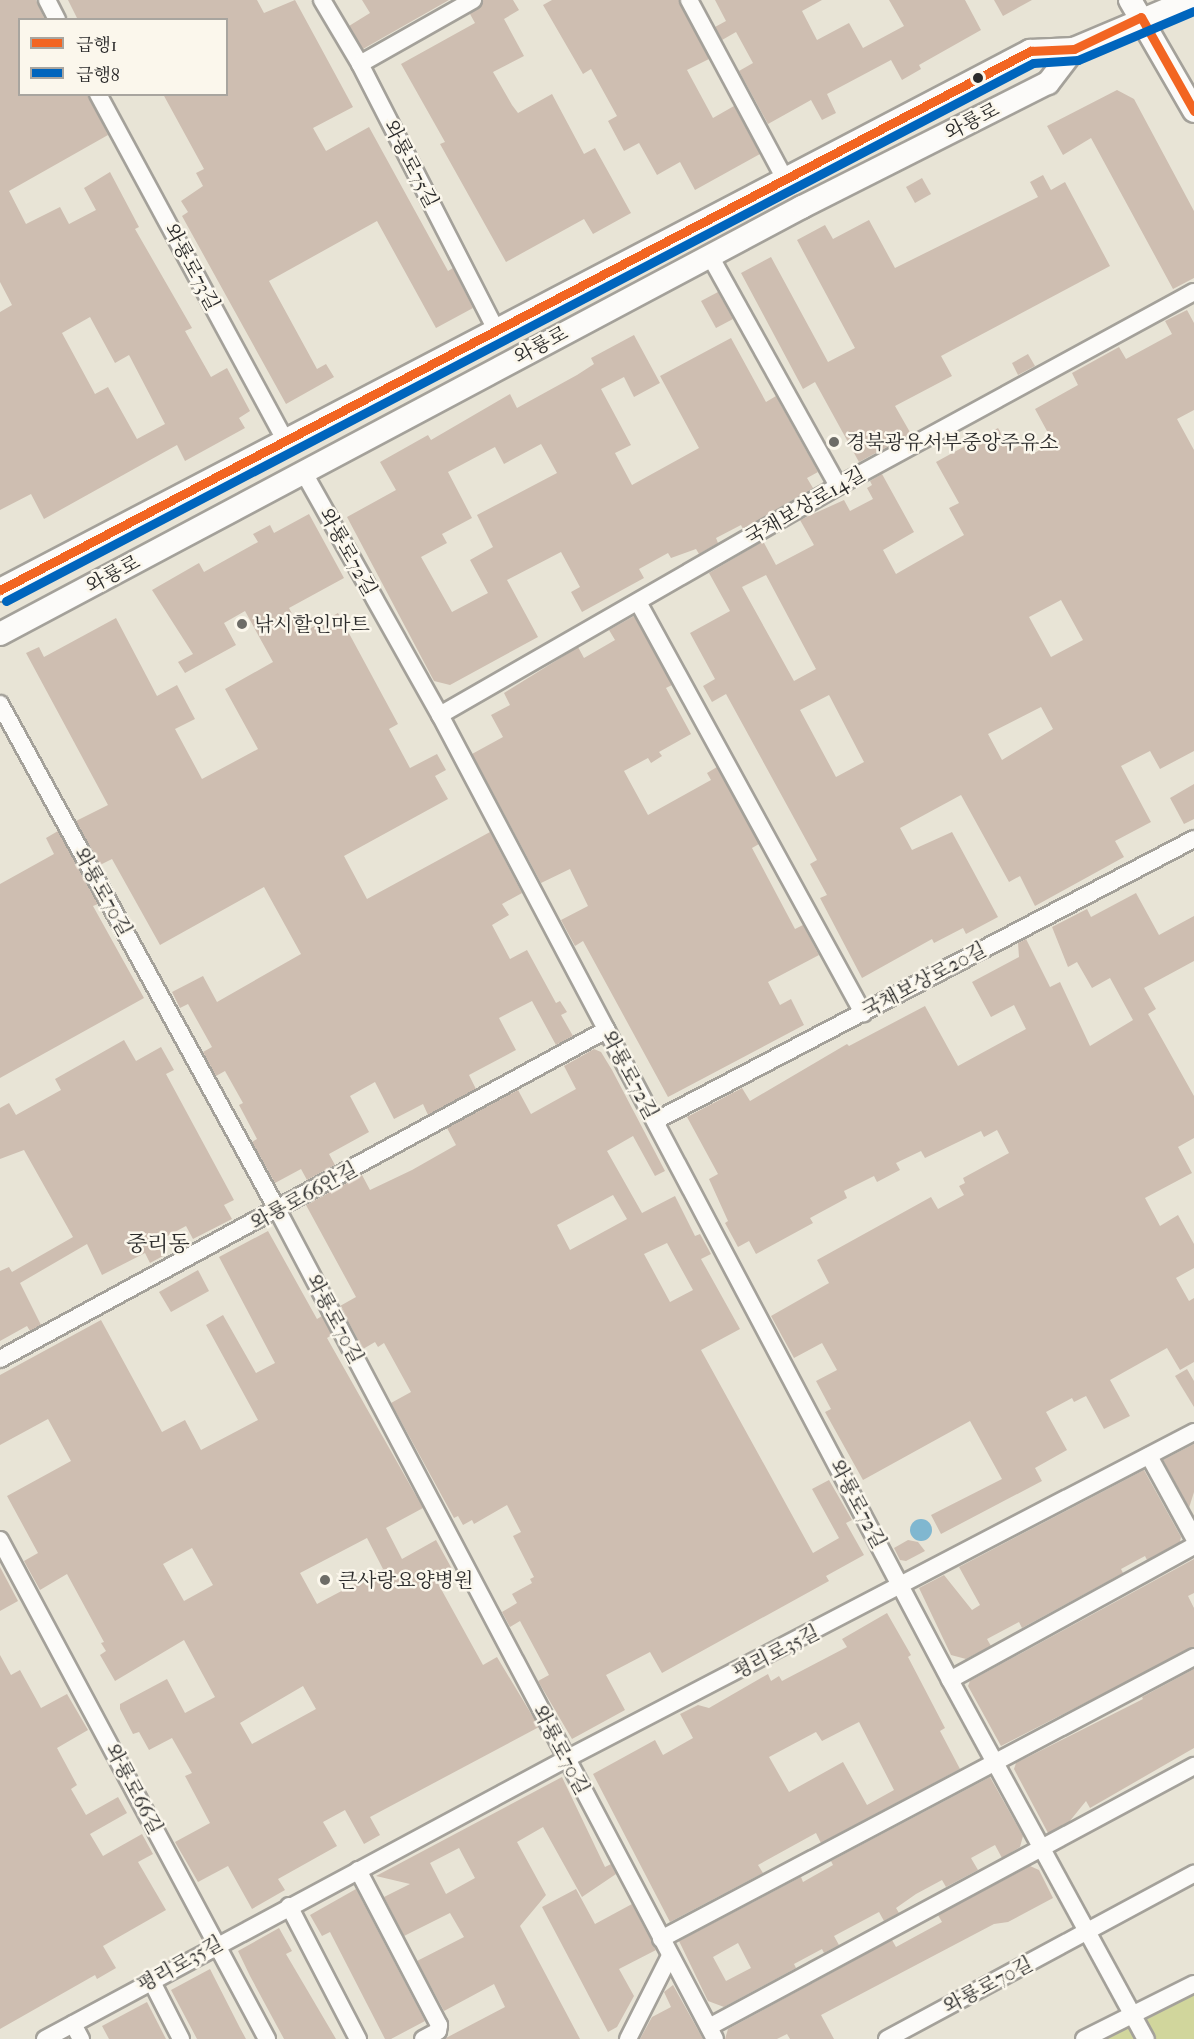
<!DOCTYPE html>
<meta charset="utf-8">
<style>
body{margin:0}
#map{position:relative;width:1194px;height:2039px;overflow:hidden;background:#e8e4d6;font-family:"IM FELL French Canon","Noto Serif KR",serif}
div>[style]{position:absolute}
.green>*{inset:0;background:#d1d69c}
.water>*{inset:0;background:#80b7d0}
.round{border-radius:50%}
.building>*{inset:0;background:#cebeb1}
.roads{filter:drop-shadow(2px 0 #a4a19a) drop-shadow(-2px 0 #a4a19a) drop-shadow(0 2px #a4a19a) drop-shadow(0 -2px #a4a19a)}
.minor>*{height:16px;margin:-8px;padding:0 8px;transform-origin:8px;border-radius:8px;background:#fcfbf9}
.major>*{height:22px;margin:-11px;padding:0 11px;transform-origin:11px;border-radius:11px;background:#fcfbf9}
.bus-1>*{height:9px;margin:-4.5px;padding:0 4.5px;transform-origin:4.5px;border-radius:4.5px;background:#f26522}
.bus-2>*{height:9px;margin:-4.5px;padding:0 4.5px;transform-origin:4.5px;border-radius:4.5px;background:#0065bd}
.dots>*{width:16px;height:16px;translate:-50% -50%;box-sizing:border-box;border:3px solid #fbf7ec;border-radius:50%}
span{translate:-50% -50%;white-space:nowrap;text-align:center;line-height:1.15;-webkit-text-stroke:5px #fbf7ec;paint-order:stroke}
.street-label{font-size:20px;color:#2b2b2b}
.poi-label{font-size:20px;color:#2b2b2b}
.left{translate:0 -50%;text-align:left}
.quarter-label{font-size:22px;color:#2b2b2b}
.legend{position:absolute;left:18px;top:18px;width:210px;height:78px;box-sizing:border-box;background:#fbf7ec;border:2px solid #a8a59f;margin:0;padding:8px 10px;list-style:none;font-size:18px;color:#2b2b2b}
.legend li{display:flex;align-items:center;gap:12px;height:30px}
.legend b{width:30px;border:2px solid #a8a59f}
</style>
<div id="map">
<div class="green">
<i style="clip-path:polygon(1194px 1994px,1194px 2039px,1106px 2039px)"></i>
</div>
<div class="water">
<i class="round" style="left:910px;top:1519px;width:22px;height:22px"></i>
</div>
<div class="building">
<i style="clip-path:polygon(evenodd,0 0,36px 0,45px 20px,20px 20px,20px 94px,88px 94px,108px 135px,9px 191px,26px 224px,60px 207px,69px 224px,96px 210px,84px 188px,110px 172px,139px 227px,135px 229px,192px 328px,185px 331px,211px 377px,227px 368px,250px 411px,239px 418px,245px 428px,185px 461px,177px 445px,44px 519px,31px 494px,0 510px,0 312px,12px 305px,0 282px,0 0,90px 317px,115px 363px,129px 355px,165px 424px,137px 439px,108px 387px,95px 394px,62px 333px,90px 317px)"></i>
<i style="clip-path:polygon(68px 0,257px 0,264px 13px,295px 0,353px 107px,313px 128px,326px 151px,369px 127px,448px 271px,453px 268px,473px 308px,436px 328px,377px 221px,269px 281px,317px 369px,326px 364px,334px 377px,286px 404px,182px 216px,188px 212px,181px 201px,203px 186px,196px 173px,204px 169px,163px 94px,226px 94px,226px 20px,78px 20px)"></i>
<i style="clip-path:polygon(362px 0,449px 0,363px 49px,349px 26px,370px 13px)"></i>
<i style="clip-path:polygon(483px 0,513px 0,519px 10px,504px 19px,524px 56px,493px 72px,512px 105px,518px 113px,552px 94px,584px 154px,595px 148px,631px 213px,593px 234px,584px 219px,506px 262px,440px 144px,445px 142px,401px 64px,475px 23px,470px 14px)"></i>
<i style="clip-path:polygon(552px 0,679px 0,709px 59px,687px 70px,713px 118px,734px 106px,760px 154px,695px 190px,680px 162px,657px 175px,639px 143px,624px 151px,608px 121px,617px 116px,591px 69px,583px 74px,543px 5px)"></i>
<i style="clip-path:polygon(715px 0,822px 0,802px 11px,817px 40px,849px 23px,863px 48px,904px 26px,889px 0,965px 0,981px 30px,919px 65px,921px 69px,902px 80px,891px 60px,827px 94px,836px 113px,822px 120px,811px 100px,768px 124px,739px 71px,753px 63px,736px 32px,722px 40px,715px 27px,726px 21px)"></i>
<i style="clip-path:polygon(994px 0,1032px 0,1003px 16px)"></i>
<i style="clip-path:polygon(1117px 90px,1134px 99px,1194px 211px,1194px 278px,1173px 289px,1091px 138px,1063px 155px,1047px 126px)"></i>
<i style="clip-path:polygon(1043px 175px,1051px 190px,1065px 182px,1110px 266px,941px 356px,952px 376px,895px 406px,911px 434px,859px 462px,815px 382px,803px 389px,741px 273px,771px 257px,828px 362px,855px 348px,797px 240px,825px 225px,833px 239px,869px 220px,895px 268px,1038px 197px,1030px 182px)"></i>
<i style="clip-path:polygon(922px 178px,931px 194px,915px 203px,906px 187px)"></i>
<i style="clip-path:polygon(718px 292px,733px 319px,716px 328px,701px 301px)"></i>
<i style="clip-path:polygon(evenodd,1187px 310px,1194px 323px,1194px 410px,1177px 419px,1194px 450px,1194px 751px,1160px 769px,1150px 751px,1121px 766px,1151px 822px,1115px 841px,1124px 857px,1035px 906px,1020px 876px,1009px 882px,961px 795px,900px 828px,912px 850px,952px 832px,998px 917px,966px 934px,963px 928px,934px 943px,932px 939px,862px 978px,820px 898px,827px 895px,810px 864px,817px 860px,726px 694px,712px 702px,703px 686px,715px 679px,690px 633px,730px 611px,709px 573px,763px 541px,776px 565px,814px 545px,800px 520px,844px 500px,850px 511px,873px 499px,867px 488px,872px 485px,870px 481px,882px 474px,914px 532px,883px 550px,896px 574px,964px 535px,949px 508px,959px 503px,936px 462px,998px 428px,1011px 450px,1025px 443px,1031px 455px,1053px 442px,1035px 409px,1078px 385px,1072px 373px,1119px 347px,1126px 359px,1172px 334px,1165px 321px,1187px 310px,766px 575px,816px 669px,794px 681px,742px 587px,766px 575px,1187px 310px,1061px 600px,1083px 640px,1051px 657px,1029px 617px,1061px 600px,1187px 310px,829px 695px,864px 762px,836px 777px,800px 710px,829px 695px,1187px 310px,1041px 707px,1053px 729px,1002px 760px,988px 734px,1041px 707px)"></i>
<i style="clip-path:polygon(evenodd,634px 335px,660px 383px,634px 397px,624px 377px,601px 389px,631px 445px,615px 453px,632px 485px,699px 448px,660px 376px,731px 338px,766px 402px,776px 396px,818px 472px,807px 478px,813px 488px,743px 529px,741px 525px,716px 538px,718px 543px,699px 554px,696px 549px,671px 558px,668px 553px,639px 569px,644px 578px,582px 612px,571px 592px,580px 587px,561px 552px,507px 580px,538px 637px,450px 685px,434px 681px,347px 517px,396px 490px,380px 462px,428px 435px,431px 440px,510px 394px,517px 408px,577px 375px,594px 364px,591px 358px,634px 335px,541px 444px,557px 473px,477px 515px,493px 547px,470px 560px,488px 593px,452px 612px,421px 557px,447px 543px,442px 534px,472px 518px,448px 472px,495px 447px,504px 464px,541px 444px)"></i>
<i style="clip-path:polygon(1028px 354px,1035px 366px,1018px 375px,1012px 363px)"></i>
<i style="clip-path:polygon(309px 514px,344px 578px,289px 608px,302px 633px,338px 613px,398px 724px,389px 729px,410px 768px,437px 754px,446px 770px,435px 776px,448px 799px,344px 856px,367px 899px,490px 832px,522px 893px,502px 904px,509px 915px,492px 925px,510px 959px,527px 950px,556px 1003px,560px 1001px,567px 1012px,561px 1015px,573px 1036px,556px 1045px,532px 1001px,499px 1018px,516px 1050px,469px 1075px,476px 1089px,428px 1115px,423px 1104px,394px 1119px,375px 1082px,350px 1096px,369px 1132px,329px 1154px,335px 1165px,307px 1180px,301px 1169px,275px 1183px,252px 1142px,257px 1139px,239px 1105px,243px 1103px,225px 1071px,216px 1076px,203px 1052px,212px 1047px,188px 1004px,180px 1008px,172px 992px,203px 976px,217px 1002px,301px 954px,264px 887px,160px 945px,112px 859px,100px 865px,76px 821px,108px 805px,26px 653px,39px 647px,44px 657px,116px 618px,157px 696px,177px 685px,195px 719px,175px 729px,202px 779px,258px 749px,225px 689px,273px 662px,245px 611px,224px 623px,236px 645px,185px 673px,178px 662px,193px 654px,152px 590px,199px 563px,204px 572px,258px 542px,253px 534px,270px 525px,274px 533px)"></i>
<i style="clip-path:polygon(634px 616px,672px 685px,666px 688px,691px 734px,659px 752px,662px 756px,651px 763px,648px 758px,624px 771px,648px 815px,711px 780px,707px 773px,717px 767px,759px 844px,752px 848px,795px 929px,803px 925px,819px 955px,768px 982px,780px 1005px,791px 999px,804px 1025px,668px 1097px,583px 941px,575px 946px,561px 920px,588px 906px,570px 869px,541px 883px,472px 754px,503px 737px,491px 715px,510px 705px,504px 693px,578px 647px,584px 658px,615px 640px,609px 630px)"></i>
<i style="clip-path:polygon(1194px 784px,1194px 819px,1184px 824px,1170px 798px)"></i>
<i style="clip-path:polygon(58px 831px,98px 904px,93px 906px,144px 998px,0 1078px,0 884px,54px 854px,46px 838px)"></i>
<i style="clip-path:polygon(1136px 893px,1159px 935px,1194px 916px,1194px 961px,1144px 988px,1156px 1009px,1148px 1014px,1194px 1096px,1194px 1138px,1178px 1147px,1192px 1173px,1145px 1198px,1160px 1226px,1178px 1215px,1194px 1244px,1194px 1268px,1176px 1278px,1189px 1301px,1194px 1298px,1194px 1362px,1180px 1370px,1167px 1348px,1110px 1380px,1130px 1416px,1104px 1429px,1086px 1396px,1074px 1402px,1072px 1398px,1046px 1412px,1067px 1450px,1035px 1468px,1042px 1481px,941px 1534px,931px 1515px,1002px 1479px,970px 1421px,863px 1480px,825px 1412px,831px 1409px,816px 1381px,837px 1370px,822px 1343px,794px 1358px,771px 1316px,829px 1283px,817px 1260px,931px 1197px,938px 1209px,964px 1195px,959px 1186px,965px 1183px,963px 1178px,1009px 1153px,997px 1130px,984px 1137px,981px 1131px,925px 1158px,921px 1151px,896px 1163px,900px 1170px,877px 1182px,874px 1176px,844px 1191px,847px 1198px,810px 1218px,813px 1223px,756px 1254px,749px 1241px,738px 1247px,725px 1223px,728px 1221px,709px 1179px,718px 1174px,687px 1117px,742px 1088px,750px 1101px,847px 1044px,849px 1046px,925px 1006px,958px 1066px,1026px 1029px,1014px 1005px,991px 1017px,972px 982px,1019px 957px,1018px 943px,1026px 939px,1050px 987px,1060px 982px,1090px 1046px,1133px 1020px,1110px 978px,1092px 988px,1077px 962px,1068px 967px,1052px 927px,1087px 909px,1091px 917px)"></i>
<i style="clip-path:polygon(124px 1040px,136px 1061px,161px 1047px,174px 1070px,166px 1074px,234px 1200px,224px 1205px,232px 1219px,193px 1239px,186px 1226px,156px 1242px,163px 1256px,150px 1263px,145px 1253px,102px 1275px,87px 1244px,20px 1283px,41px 1325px,30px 1331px,27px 1326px,0 1341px,0 1271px,9px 1267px,12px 1272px,73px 1237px,24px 1150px,0 1159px,0 1108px,9px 1103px,16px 1115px,61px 1090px,55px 1079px)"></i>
<i style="clip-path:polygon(evenodd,594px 1049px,601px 1052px,612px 1070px,665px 1171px,655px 1176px,633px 1136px,607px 1151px,642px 1213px,675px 1196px,695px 1236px,700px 1234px,711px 1254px,701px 1259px,740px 1329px,701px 1350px,813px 1553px,839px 1538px,812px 1489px,829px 1480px,852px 1520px,846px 1523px,864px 1555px,826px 1576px,829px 1581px,662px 1673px,650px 1652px,606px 1675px,625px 1710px,572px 1739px,538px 1681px,549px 1675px,520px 1621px,510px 1627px,502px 1612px,517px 1603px,512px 1594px,532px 1583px,530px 1579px,534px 1577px,513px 1536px,521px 1532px,507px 1505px,474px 1524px,472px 1520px,463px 1525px,458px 1516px,454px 1518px,391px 1403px,411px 1392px,384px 1343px,378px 1347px,375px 1342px,363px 1349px,340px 1306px,356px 1297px,306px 1205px,362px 1175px,370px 1190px,412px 1170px,456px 1145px,447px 1128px,518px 1090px,531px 1114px,576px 1089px,564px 1066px,594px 1049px,613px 1195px,627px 1219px,570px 1250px,557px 1225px,613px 1195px,594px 1049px,667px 1243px,693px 1290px,670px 1302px,644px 1254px,667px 1243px)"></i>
<i style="clip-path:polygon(evenodd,268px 1231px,317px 1319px,322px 1316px,332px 1335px,327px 1338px,423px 1508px,386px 1528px,402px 1559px,436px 1540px,452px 1569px,435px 1578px,483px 1665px,497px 1657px,539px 1727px,370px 1817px,380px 1835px,364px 1844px,345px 1810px,323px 1822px,337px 1846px,278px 1879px,285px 1890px,252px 1909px,228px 1866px,198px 1882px,175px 1842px,210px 1823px,185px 1776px,192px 1773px,172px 1738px,149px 1750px,139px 1732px,133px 1734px,120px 1709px,120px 1704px,167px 1679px,185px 1713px,215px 1697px,184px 1640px,115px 1681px,100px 1655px,106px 1651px,101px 1643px,104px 1642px,67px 1574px,40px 1590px,24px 1561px,38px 1553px,7px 1496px,71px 1461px,48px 1419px,0 1445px,0 1375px,101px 1320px,162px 1432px,185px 1420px,201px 1450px,258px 1420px,206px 1325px,223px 1315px,256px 1373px,275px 1363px,219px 1257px,268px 1231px,367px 1538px,383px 1569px,317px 1604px,300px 1573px,367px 1538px,268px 1231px,192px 1548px,213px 1585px,184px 1601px,163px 1564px,192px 1548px,268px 1231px,303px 1686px,316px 1709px,252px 1744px,240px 1723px,303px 1686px)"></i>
<i style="clip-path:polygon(198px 1270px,209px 1291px,171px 1312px,159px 1292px)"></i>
<i style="clip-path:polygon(1187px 1369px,1194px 1381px,1194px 1407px,1175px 1376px)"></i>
<i style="clip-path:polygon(1194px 1444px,1194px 1492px,1189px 1508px,1163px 1460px)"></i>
<i style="clip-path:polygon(1144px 1470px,1181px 1537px,1180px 1542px,1147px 1560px,1145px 1556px,1121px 1569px,1123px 1573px,1022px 1628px,1019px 1622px,987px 1639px,991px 1646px,966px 1659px,951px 1655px,919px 1588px,944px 1575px,972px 1610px,980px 1605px,959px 1567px)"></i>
<i style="clip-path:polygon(908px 1540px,918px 1542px,925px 1551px,906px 1561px,900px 1560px,894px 1548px)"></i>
<i style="clip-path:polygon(1194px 1559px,1194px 1593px,1188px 1596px,1194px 1608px,1194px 1647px,1001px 1746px,968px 1686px,970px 1681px)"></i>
<i style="clip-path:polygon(0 1567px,18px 1601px,0 1611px)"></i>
<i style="clip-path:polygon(evenodd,887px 1613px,911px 1655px,908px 1657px,945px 1728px,940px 1731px,960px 1769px,821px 1843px,816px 1833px,758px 1865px,763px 1873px,670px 1922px,593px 1774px,655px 1740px,663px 1755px,693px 1738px,680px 1714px,698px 1705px,709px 1708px,768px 1674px,771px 1681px,779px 1676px,782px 1681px,847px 1647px,842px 1639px,887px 1613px,859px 1722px,894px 1790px,867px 1805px,843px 1762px,789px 1792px,769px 1757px,816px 1732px,822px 1741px,859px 1722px)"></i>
<i style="clip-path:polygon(0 1655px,11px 1675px,20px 1670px,41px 1708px,67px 1694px,88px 1730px,57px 1748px,77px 1785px,71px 1789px,86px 1815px,118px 1797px,127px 1813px,90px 1834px,103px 1856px,142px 1834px,153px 1854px,138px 1862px,166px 1910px,103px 1946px,116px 1968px,97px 1979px,95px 1975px,0 2029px)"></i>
<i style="clip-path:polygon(1194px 1669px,1194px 1748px,1090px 1808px,1086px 1801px,1069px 1822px,1048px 1833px,1014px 1769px,1016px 1763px,1143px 1699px,1142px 1697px)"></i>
<i style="clip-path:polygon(evenodd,562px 1777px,605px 1867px,611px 1864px,616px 1874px,582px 1897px,543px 1827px,517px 1842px,546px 1895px,520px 1926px,580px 2039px,444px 2039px,505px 2007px,494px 1984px,444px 2011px,417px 1961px,464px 1937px,450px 1913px,404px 1936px,384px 1897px,410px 1884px,376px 1876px,562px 1777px,459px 1848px,475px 1878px,446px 1894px,430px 1863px,459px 1848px)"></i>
<i style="clip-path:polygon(evenodd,990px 1777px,1023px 1836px,1020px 1847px,1002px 1858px,995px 1845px,971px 1858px,978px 1870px,946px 1887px,942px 1880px,916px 1894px,896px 1908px,899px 1913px,884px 1921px,879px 1912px,834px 1936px,839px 1945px,824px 1953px,822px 1949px,794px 1964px,796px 1968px,724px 2007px,708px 2001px,679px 1941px,801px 1877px,803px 1882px,833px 1865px,831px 1861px,990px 1777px,738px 1943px,751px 1968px,726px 1981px,713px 1957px,738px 1943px)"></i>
<i style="clip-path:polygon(1030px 1866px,1039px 1870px,1053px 1898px,1008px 1922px,994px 1924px,821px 2015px,834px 2039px,790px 2039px,787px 2034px,777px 2039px,725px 2039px,728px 2029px,892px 1940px,896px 1947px,918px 1935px,942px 1922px,938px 1915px)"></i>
<i style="clip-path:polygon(356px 1889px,425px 2021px,391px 2039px,385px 2039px,330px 1932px,322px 1936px,310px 1915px)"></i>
<i style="clip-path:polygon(576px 1889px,595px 1924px,632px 1904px,656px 1950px,619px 1969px,634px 1996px,617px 2027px,608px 2032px,542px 1907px)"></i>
<i style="clip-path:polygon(279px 1928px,292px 1951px,286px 1954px,336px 2039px,284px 2039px,250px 1976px,238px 1951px)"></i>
<i style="clip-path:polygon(210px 1969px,240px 2028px,246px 2039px,197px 2039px,171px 1990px)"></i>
<i style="clip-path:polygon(673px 1985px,703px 2039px,640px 2039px,652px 2017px,671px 2007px,664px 1992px)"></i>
<i style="clip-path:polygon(147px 2002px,166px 2039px,109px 2039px,102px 2026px)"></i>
</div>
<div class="roads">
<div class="minor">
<i style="left:47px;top:0;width:22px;rotate:63deg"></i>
<i style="left:322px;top:0;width:74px;rotate:59.3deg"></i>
<i style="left:360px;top:64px;width:299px;rotate:62.9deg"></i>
<i style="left:689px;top:0;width:201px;rotate:61.8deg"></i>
<i style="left:360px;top:64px;width:130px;rotate:-29.5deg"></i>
<i style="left:98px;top:94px;width:393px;rotate:61.6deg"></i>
<i style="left:710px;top:256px;width:263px;rotate:60.9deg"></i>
<i style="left:304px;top:473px;width:278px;rotate:60.7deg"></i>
<i style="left:440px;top:715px;width:1091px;rotate:62.14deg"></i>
<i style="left:950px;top:1680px;width:409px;rotate:61.4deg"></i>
<i style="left:638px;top:602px;width:469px;rotate:61.3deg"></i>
<i style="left:0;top:704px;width:578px;rotate:61.26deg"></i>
<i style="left:278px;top:1211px;width:936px;rotate:62.18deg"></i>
<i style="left:440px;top:715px;width:459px;rotate:-29.9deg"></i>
<i style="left:838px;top:486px;width:405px;rotate:-28.6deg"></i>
<i style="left:655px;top:1121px;width:608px;rotate:-27.62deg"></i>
<i style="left:0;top:1359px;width:690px;rotate:-28.5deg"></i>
<i style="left:1149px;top:1456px;width:94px;rotate:61.2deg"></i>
<i style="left:0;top:1540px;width:566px;rotate:61.85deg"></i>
<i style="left:950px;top:1680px;width:278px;rotate:-28.8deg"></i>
<i style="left:358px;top:1870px;width:175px;rotate:62.4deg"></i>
<i style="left:439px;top:2025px;width:6px;rotate:99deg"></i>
<i style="left:438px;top:2031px;width:17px;rotate:152deg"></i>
<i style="left:289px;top:1906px;width:150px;rotate:62.6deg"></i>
<i style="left:661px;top:1939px;width:603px;rotate:-27.88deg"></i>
<i style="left:151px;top:1980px;width:66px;rotate:63deg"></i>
<i style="left:73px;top:2024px;width:17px;rotate:62deg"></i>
<i style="left:709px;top:2027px;width:551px;rotate:-28.29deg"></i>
<i style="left:45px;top:2039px;width:591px;rotate:-28.25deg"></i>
<i style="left:566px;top:1759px;width:708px;rotate:-27.51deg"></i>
<i style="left:628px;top:2039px;width:93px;rotate:-63.2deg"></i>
<i style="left:887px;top:2039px;width:349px;rotate:-28.3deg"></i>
<i style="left:1084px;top:2039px;width:123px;rotate:-26.6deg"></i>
</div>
<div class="major">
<i style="left:1130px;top:0;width:128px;rotate:60deg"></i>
<i style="left:0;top:590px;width:1163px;rotate:-27.62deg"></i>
<i style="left:1030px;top:51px;width:44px;rotate:-2.6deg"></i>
<i style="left:1074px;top:49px;width:126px;rotate:-22.9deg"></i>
<i style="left:0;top:634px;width:909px;rotate:-28.03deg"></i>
<i style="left:802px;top:207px;width:275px;rotate:-26.8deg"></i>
<i style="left:1048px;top:83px;width:43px;rotate:-52.6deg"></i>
</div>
</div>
<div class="bus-1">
<i style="left:0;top:590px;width:1163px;rotate:-27.62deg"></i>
<i style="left:1030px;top:51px;width:44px;rotate:-2.6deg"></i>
<i style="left:1074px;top:49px;width:74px;rotate:-25.5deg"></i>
<i style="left:1141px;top:17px;width:108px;rotate:60.6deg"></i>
</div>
<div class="bus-2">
<i style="left:6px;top:601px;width:1159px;rotate:-27.65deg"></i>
<i style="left:1033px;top:63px;width:45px;rotate:-3.8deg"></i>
<i style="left:1078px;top:60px;width:126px;rotate:-22.9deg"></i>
</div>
<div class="dots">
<i style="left:978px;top:78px;background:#2b2b2b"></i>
<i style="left:834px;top:442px;background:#6d6c67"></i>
<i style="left:242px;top:624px;background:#6d6c67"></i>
<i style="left:325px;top:1580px;background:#6d6c67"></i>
</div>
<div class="street-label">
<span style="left:972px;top:121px;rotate:-27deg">와룡로</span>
<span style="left:411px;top:164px;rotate:63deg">와룡로75길</span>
<span style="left:192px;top:267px;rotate:62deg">와룡로73길</span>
<span style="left:541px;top:345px;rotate:-28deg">와룡로</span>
<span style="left:805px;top:506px;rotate:-30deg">국채보상로14길</span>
<span style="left:348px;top:552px;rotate:61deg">와룡로72길</span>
<span style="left:113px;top:574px;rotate:-28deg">와룡로</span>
<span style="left:103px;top:892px;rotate:61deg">와룡로70길</span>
<span style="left:924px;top:980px;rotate:-28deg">국채보상로20길</span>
<span style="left:630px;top:1075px;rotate:62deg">와룡로72길</span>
<span style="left:304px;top:1196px;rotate:-29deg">와룡로66안길</span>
<span style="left:335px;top:1319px;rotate:62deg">와룡로70길</span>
<span style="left:858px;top:1504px;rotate:62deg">와룡로72길</span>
<span style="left:776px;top:1652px;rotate:-27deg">평리로35길</span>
<span style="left:561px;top:1750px;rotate:62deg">와룡로70길</span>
<span style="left:134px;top:1789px;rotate:62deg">와룡로66길</span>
<span style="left:180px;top:1964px;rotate:-29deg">평리로35길</span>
<span style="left:988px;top:1985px;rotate:-28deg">와룡로70길</span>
</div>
<div class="poi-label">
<span class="left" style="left:846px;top:442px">경북광유서부중앙주유소</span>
<span class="left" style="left:254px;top:624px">낚시할인마트</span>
<span class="left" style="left:338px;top:1580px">큰사랑요양병원</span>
</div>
<div class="quarter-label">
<span style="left:158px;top:1245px">중리동</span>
</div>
<ul class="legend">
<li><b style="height:8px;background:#f26522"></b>급행1</li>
<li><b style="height:8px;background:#0065bd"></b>급행8</li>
</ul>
</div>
